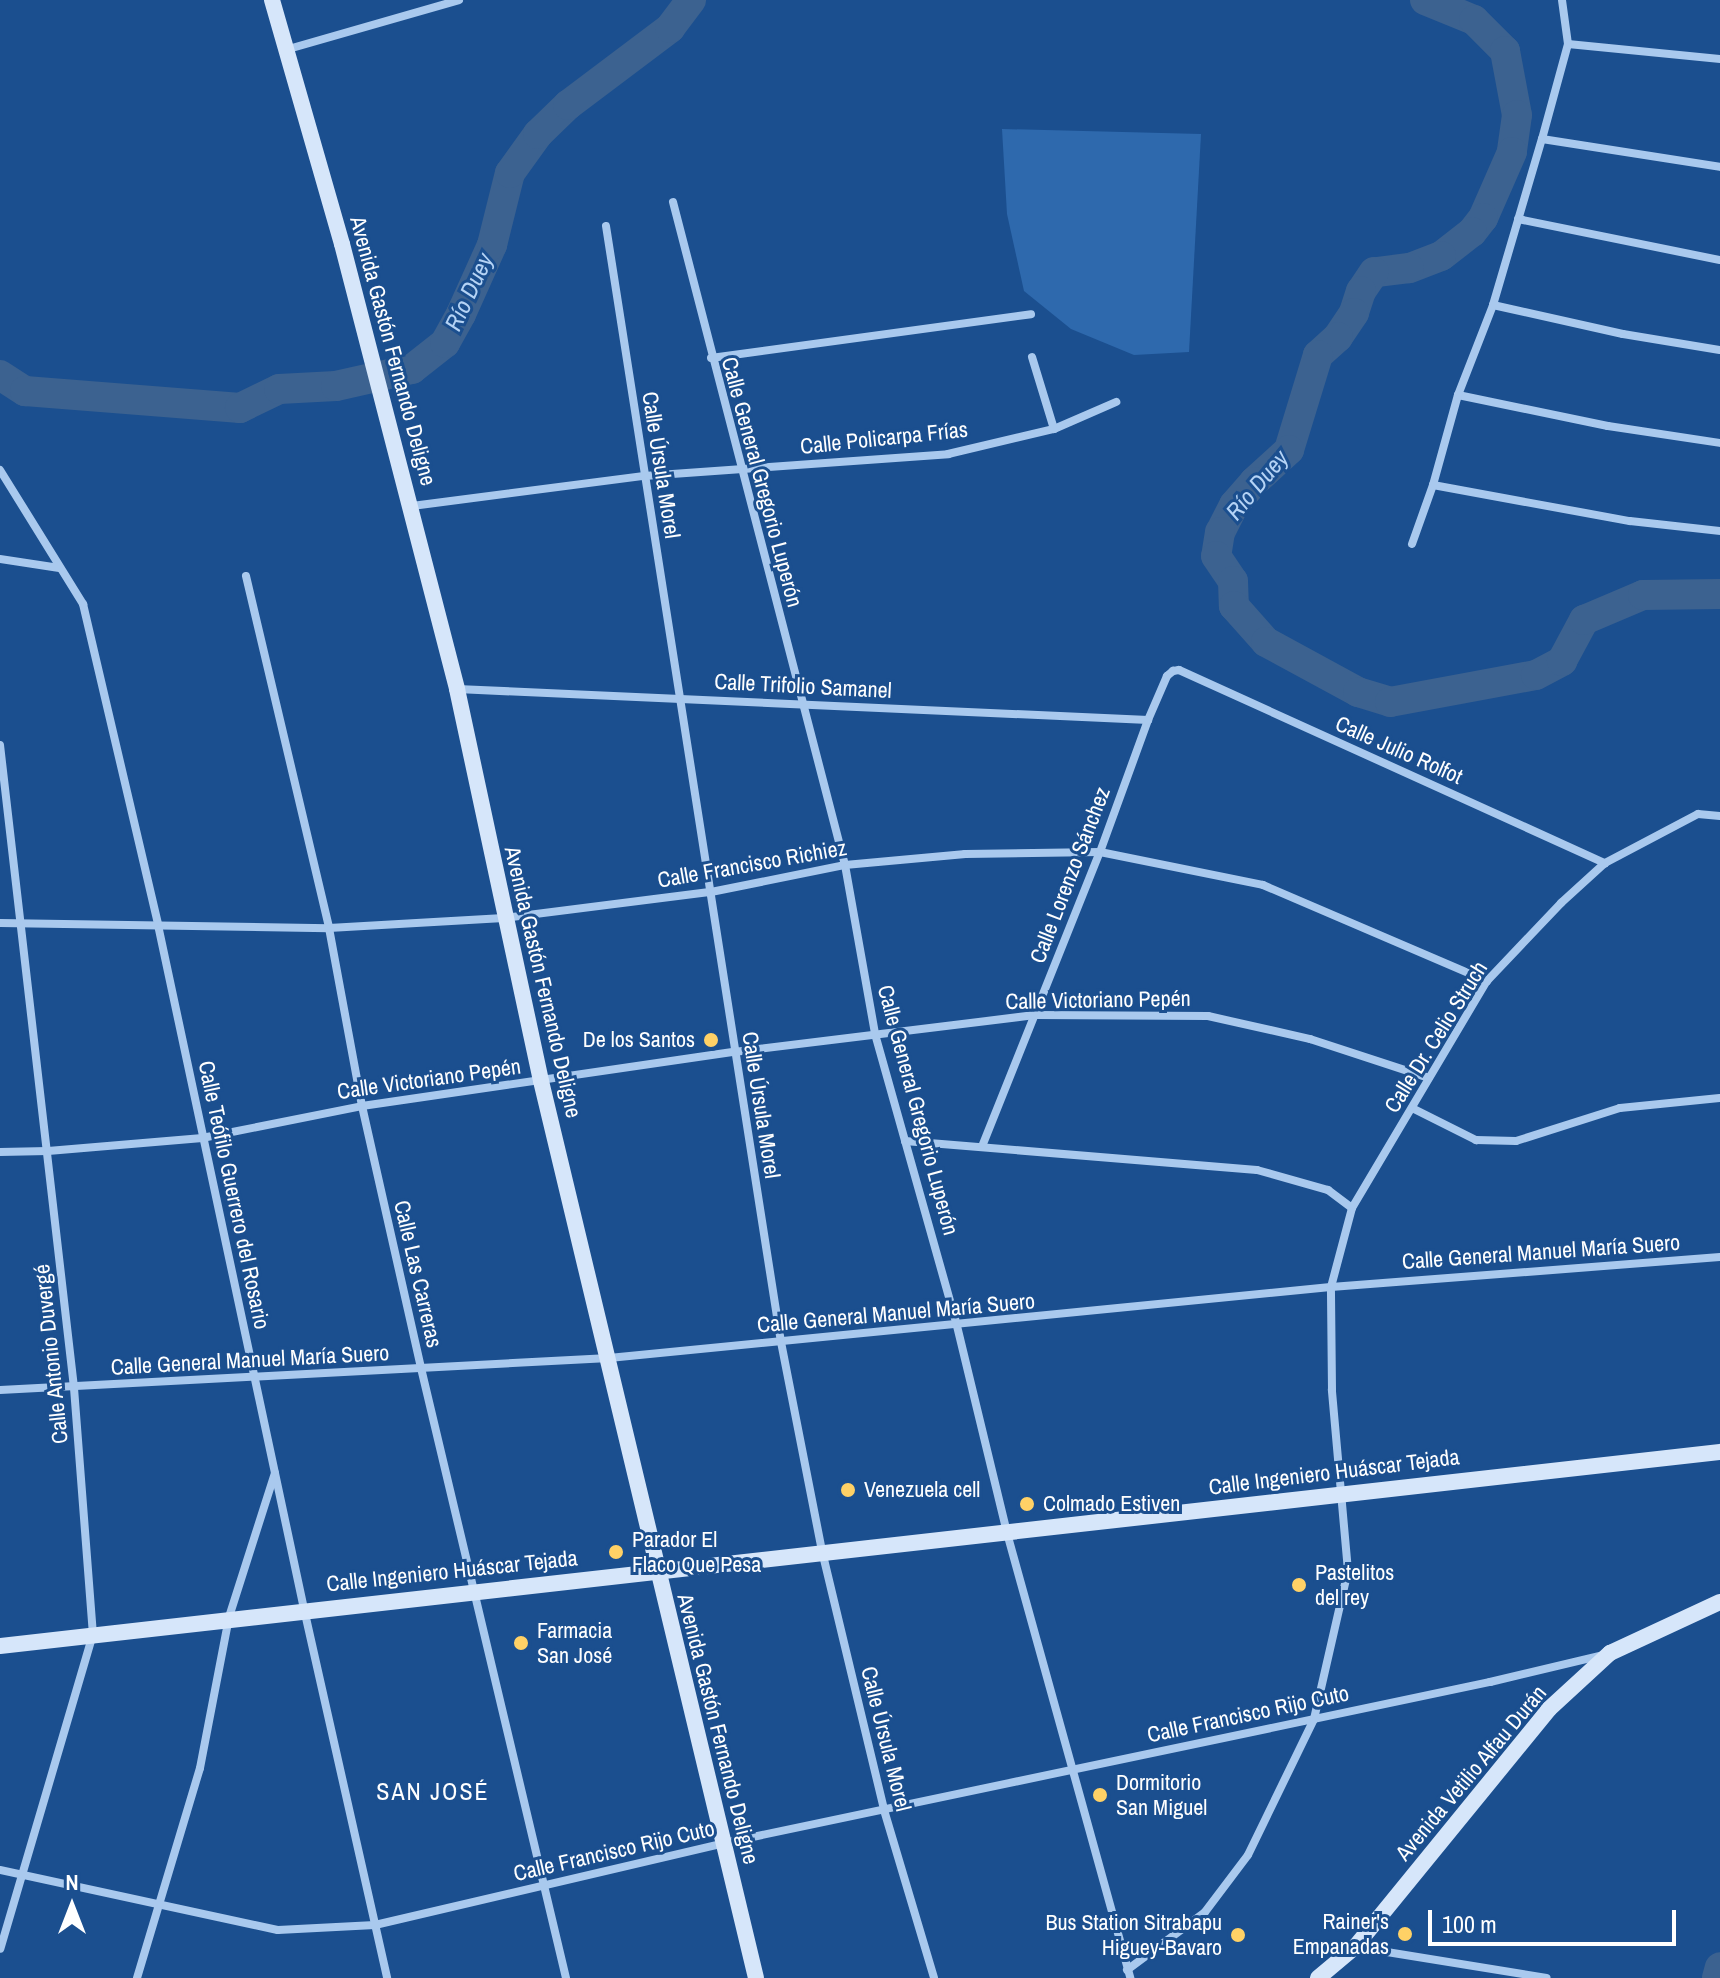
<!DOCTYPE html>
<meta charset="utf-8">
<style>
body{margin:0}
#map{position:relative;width:1720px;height:1978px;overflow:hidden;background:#1b4f8f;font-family:"Archivo Narrow",sans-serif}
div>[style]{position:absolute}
.green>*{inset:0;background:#2e69ad}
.river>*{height:30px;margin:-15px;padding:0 15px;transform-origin:15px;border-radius:15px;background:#3c6290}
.street>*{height:8px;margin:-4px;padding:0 4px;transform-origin:4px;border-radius:4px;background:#a9c9ee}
.secondary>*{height:16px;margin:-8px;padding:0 8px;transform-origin:8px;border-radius:8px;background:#d6e6fa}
.dots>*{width:22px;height:22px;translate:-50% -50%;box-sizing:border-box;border:4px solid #1b4f8f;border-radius:50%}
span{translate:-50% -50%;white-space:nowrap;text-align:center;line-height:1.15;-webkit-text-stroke:6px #1b4f8f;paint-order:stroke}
.street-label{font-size:22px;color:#fff}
.poi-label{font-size:22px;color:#fff}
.right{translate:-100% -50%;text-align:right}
.left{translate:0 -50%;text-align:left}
.water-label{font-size:24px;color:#b5d3f5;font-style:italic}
.neighbourhood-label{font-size:24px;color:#fff;letter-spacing:2px}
.north{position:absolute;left:32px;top:1866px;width:80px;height:80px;-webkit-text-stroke:6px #1b4f8f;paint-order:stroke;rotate:0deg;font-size:22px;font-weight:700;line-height:32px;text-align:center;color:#fff}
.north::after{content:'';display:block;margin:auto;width:28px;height:36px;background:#fff;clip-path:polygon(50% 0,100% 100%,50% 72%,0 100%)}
.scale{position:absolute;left:1428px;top:1910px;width:248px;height:36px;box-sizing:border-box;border:4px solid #fff;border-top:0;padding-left:10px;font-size:24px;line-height:28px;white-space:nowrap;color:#fff;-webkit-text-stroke:6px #1b4f8f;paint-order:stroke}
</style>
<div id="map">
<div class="green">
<i style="clip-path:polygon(1002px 129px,1201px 134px,1189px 352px,1134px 355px,1071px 329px,1024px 291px,1007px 214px)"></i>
</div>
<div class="river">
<i style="left:1425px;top:0;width:53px;rotate:22.2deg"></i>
<i style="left:1474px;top:20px;width:44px;rotate:45deg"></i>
<i style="left:1505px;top:51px;width:65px;rotate:79.4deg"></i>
<i style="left:1517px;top:115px;width:37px;rotate:98deg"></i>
<i style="left:1512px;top:152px;width:72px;rotate:113.7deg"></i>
<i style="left:1483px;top:218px;width:18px;rotate:128deg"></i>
<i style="left:1472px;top:232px;width:39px;rotate:142deg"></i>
<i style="left:1441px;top:256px;width:34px;rotate:159deg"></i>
<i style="left:1409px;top:268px;width:35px;rotate:173deg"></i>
<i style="left:1374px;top:272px;width:23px;rotate:124deg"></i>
<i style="left:1361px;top:291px;width:23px;rotate:108deg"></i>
<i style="left:1354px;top:313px;width:29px;rotate:124deg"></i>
<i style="left:1338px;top:337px;width:27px;rotate:138deg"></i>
<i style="left:1318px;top:355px;width:99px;rotate:107deg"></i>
<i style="left:1289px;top:450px;width:47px;rotate:137.6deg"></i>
<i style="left:1254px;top:482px;width:30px;rotate:131deg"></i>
<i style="left:1234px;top:505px;width:30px;rotate:117deg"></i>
<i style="left:1220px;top:532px;width:24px;rotate:99deg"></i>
<i style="left:1216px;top:556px;width:30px;rotate:56deg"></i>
<i style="left:1233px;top:581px;width:25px;rotate:88deg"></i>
<i style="left:1234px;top:606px;width:48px;rotate:48.4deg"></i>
<i style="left:1266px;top:642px;width:105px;rotate:28.5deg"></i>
<i style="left:1358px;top:692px;width:34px;rotate:17deg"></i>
<i style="left:1390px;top:702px;width:148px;rotate:-10.5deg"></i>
<i style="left:1536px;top:675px;width:30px;rotate:-28deg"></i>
<i style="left:1562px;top:661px;width:47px;rotate:-61.8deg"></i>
<i style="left:1584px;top:620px;width:64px;rotate:-23deg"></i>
<i style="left:1643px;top:595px;width:77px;rotate:-0.7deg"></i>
<i style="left:0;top:375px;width:30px;rotate:33deg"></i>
<i style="left:25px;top:391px;width:216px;rotate:4.5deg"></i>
<i style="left:240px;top:408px;width:43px;rotate:-26deg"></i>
<i style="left:279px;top:389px;width:57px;rotate:-3deg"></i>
<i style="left:336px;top:386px;width:78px;rotate:-12.6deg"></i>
<i style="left:412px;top:369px;width:42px;rotate:-38.2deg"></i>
<i style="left:445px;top:343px;width:33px;rotate:-61deg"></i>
<i style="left:461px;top:314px;width:76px;rotate:-65.8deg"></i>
<i style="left:492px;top:245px;width:74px;rotate:-76deg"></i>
<i style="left:510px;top:173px;width:48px;rotate:-54.3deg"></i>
<i style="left:538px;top:134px;width:42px;rotate:-44deg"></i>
<i style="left:568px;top:105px;width:128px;rotate:-37deg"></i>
<i style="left:670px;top:28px;width:35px;rotate:-53deg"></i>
<i style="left:1717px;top:1978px;width:11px;rotate:-75deg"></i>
</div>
<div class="street">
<i style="left:1568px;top:44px;width:153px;rotate:5.6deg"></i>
<i style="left:285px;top:50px;width:181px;rotate:-16deg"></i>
<i style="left:1542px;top:139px;width:180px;rotate:8.9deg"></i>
<i style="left:673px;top:202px;width:685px;rotate:75.46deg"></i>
<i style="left:845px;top:865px;width:172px;rotate:79.9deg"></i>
<i style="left:875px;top:1034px;width:303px;rotate:74.3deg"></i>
<i style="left:957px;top:1326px;width:213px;rotate:76.4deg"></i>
<i style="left:1007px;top:1533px;width:462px;rotate:74.5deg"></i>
<i style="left:1518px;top:219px;width:206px;rotate:11.5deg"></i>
<i style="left:606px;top:226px;width:1130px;rotate:81.09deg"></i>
<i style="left:781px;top:1342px;width:213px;rotate:78.9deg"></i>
<i style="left:822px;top:1551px;width:266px;rotate:76.5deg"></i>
<i style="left:884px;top:1810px;width:175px;rotate:73.4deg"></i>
<i style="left:1493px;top:305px;width:133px;rotate:12.6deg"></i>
<i style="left:1623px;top:334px;width:98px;rotate:9.4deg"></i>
<i style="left:1032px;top:357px;width:75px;rotate:73deg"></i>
<i style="left:711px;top:358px;width:323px;rotate:-7.8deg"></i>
<i style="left:1458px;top:395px;width:153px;rotate:11.7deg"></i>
<i style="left:1608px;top:426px;width:113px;rotate:8.6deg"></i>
<i style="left:0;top:470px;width:158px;rotate:58.2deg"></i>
<i style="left:83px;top:604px;width:330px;rotate:76.8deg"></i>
<i style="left:158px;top:925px;width:699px;rotate:77.95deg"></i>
<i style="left:304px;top:1609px;width:378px;rotate:77.3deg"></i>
<i style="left:1433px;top:485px;width:200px;rotate:10.4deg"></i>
<i style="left:1630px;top:521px;width:91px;rotate:6.3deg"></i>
<i style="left:412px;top:506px;width:234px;rotate:-7.4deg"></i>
<i style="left:644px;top:476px;width:305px;rotate:-4.1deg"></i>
<i style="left:948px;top:454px;width:109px;rotate:-13.3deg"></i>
<i style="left:1054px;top:429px;width:68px;rotate:-23.5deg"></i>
<i style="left:1412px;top:544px;width:63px;rotate:-70.4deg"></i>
<i style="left:1433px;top:485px;width:93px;rotate:-74.5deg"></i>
<i style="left:1458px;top:395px;width:97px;rotate:-68.7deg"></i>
<i style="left:1493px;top:305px;width:173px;rotate:-73.6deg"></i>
<i style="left:1542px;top:139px;width:98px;rotate:-74.7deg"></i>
<i style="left:1568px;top:44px;width:44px;rotate:-97.8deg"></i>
<i style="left:0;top:559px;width:60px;rotate:8.7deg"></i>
<i style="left:246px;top:576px;width:362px;rotate:76.7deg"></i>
<i style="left:329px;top:928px;width:181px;rotate:79.5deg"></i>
<i style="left:362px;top:1106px;width:269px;rotate:77.3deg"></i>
<i style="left:421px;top:1368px;width:627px;rotate:76.63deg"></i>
<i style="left:457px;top:689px;width:692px;rotate:2.57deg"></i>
<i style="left:0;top:745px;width:647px;rotate:83.43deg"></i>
<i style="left:74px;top:1388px;width:247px;rotate:85.6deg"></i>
<i style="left:93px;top:1634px;width:328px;rotate:106.4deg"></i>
<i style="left:0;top:923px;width:329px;rotate:0.9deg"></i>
<i style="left:329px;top:928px;width:175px;rotate:-3.3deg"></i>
<i style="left:504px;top:918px;width:209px;rotate:-7.2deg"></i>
<i style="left:711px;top:892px;width:137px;rotate:-11.4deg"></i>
<i style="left:845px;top:865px;width:121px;rotate:-5.2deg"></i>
<i style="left:965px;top:854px;width:135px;rotate:-0.8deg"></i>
<i style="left:1100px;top:852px;width:166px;rotate:11.4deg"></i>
<i style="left:1263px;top:885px;width:244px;rotate:23.2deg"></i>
<i style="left:1412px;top:1108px;width:72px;rotate:26.6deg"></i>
<i style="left:1476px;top:1140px;width:40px;rotate:1.4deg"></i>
<i style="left:1516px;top:1141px;width:109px;rotate:-17.6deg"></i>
<i style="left:1620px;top:1108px;width:100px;rotate:-5.7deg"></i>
<i style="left:905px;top:1141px;width:353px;rotate:4.7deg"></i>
<i style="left:1257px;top:1170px;width:74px;rotate:15.7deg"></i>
<i style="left:1328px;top:1190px;width:30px;rotate:37deg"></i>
<i style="left:983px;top:1144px;width:315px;rotate:-68.2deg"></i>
<i style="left:1100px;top:852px;width:140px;rotate:-70deg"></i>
<i style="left:1148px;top:720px;width:48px;rotate:-66.6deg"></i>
<i style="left:1167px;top:676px;width:8px;rotate:-40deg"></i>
<i style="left:1173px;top:671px;width:6px;rotate:-9deg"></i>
<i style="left:1179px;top:670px;width:468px;rotate:24.4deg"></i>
<i style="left:0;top:1152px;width:48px;rotate:-1.2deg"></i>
<i style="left:48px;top:1151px;width:155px;rotate:-4.8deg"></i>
<i style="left:202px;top:1138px;width:163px;rotate:-11.3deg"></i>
<i style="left:362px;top:1106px;width:376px;rotate:-8.3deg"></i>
<i style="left:734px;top:1052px;width:303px;rotate:-7deg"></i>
<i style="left:1035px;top:1015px;width:173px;rotate:0.3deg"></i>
<i style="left:1208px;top:1016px;width:105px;rotate:12.7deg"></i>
<i style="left:1310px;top:1039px;width:125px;rotate:18.1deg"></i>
<i style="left:0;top:1390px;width:610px;rotate:-3.01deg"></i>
<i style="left:609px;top:1358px;width:725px;rotate:-5.62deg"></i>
<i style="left:1331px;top:1287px;width:390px;rotate:-4.4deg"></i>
<i style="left:0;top:1870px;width:284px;rotate:12.2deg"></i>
<i style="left:278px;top:1930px;width:97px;rotate:-3deg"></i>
<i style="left:375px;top:1925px;width:359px;rotate:-13.2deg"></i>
<i style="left:724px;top:1843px;width:783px;rotate:-11.87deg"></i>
<i style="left:1490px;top:1682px;width:116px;rotate:-13.4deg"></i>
<i style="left:1356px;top:1947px;width:193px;rotate:9.2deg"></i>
<i style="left:1127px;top:1970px;width:97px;rotate:-36.6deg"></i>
<i style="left:1205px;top:1912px;width:71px;rotate:-53deg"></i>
<i style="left:1248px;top:1855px;width:151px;rotate:-64.1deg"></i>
<i style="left:1314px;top:1719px;width:152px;rotate:-77.1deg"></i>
<i style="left:1348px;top:1571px;width:182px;rotate:-95.1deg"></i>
<i style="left:1332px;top:1390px;width:103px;rotate:-90.6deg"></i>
<i style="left:1331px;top:1287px;width:82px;rotate:-75.1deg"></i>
<i style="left:1352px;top:1208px;width:264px;rotate:-59.3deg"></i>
<i style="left:1487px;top:981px;width:108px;rotate:-46.5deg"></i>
<i style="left:1561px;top:903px;width:59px;rotate:-42.3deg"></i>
<i style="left:1605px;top:863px;width:105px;rotate:-27.8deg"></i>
<i style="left:1698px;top:814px;width:22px;rotate:5deg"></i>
<i style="left:137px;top:1978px;width:219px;rotate:-73.3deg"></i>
<i style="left:200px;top:1768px;width:154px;rotate:-79.1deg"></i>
<i style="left:229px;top:1617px;width:151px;rotate:-72.3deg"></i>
</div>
<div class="secondary">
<i style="left:272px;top:0;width:254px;rotate:74deg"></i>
<i style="left:342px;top:244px;width:460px;rotate:75.5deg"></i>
<i style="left:457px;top:689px;width:401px;rotate:77.9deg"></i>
<i style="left:541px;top:1081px;width:922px;rotate:76.52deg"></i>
<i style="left:0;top:1646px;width:1731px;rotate:-6.44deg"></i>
<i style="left:1318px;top:1978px;width:48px;rotate:-40deg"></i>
<i style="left:1355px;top:1947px;width:307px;rotate:-50.8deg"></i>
<i style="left:1549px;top:1709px;width:83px;rotate:-42.6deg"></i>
<i style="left:1610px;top:1653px;width:121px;rotate:-24.9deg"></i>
</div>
<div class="dots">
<i style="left:711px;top:1040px;background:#ffd166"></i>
<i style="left:848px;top:1490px;background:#ffd166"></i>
<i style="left:1027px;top:1504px;background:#ffd166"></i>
<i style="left:616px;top:1552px;background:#ffd166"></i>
<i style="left:1299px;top:1585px;background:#ffd166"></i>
<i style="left:521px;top:1643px;background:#ffd166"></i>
<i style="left:1100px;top:1795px;background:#ffd166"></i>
<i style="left:1405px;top:1934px;background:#ffd166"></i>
<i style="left:1238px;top:1935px;background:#ffd166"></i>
</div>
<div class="street-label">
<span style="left:393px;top:351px;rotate:75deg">Avenida Gastón Fernando Deligne</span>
<span style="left:884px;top:438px;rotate:-6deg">Calle Policarpa Frías</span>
<span style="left:661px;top:465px;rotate:81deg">Calle Úrsula Morel</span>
<span style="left:762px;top:482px;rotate:75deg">Calle General Gregorio Luperón</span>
<span style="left:803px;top:686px;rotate:3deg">Calle Trifolio Samanel</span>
<span style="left:1399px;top:750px;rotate:24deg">Calle Julio Rolfot</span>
<span style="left:752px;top:864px;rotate:-10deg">Calle Francisco Richiez</span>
<span style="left:1070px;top:875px;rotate:-69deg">Calle Lorenzo Sánchez</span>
<span style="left:543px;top:982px;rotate:77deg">Avenida Gastón Fernando Deligne</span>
<span style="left:1098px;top:1000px;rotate:-1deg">Calle Victoriano Pepén</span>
<span style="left:1436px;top:1037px;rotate:-58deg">Calle Dr. Celio Struch</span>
<span style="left:429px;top:1079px;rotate:-8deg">Calle Victoriano Pepén</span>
<span style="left:761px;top:1105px;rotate:81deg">Calle Úrsula Morel</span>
<span style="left:918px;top:1110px;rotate:75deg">Calle General Gregorio Luperón</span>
<span style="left:234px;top:1195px;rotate:78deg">Calle Teófilo Guerrero del Rosario</span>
<span style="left:1541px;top:1252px;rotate:-4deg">Calle General Manuel María Suero</span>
<span style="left:418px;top:1274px;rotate:77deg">Calle Las Carreras</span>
<span style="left:896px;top:1313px;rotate:-5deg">Calle General Manuel María Suero</span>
<span style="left:51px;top:1354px;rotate:-96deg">Calle Antonio Duvergé</span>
<span style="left:250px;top:1360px;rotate:-3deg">Calle General Manuel María Suero</span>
<span style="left:1334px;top:1472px;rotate:-7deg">Calle Ingeniero Huáscar Tejada</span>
<span style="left:452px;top:1571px;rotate:-6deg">Calle Ingeniero Huáscar Tejada</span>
<span style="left:1248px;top:1714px;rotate:-12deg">Calle Francisco Rijo Cuto</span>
<span style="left:718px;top:1729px;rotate:76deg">Avenida Gastón Fernando Deligne</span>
<span style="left:886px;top:1739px;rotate:76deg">Calle Úrsula Morel</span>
<span style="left:1471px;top:1773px;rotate:-50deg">Avenida Vetilio Alfau Durán</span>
<span style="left:614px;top:1851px;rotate:-13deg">Calle Francisco Rijo Cuto</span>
</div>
<div class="poi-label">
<span class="right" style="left:695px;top:1040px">De los Santos</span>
<span class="left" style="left:864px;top:1490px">Venezuela cell</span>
<span class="left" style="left:1043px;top:1504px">Colmado Estiven</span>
<span class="left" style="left:632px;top:1552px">Parador El<br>Flaco Que Pesa</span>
<span class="left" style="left:1315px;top:1585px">Pastelitos<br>del rey</span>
<span class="left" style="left:537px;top:1643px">Farmacia<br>San José</span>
<span class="left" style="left:1116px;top:1795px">Dormitorio<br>San Miguel</span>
<span class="right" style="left:1389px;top:1934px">Rainer's<br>Empanadas</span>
<span class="right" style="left:1222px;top:1935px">Bus Station Sitrabapu<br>Higuey-Bavaro</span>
</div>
<div class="water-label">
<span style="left:469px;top:292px;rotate:-65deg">Río Duey</span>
<span style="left:1257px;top:485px;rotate:-50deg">Río Duey</span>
</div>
<div class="neighbourhood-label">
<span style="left:433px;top:1792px">SAN JOSÉ</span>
</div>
<div class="north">N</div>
<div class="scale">100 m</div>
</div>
